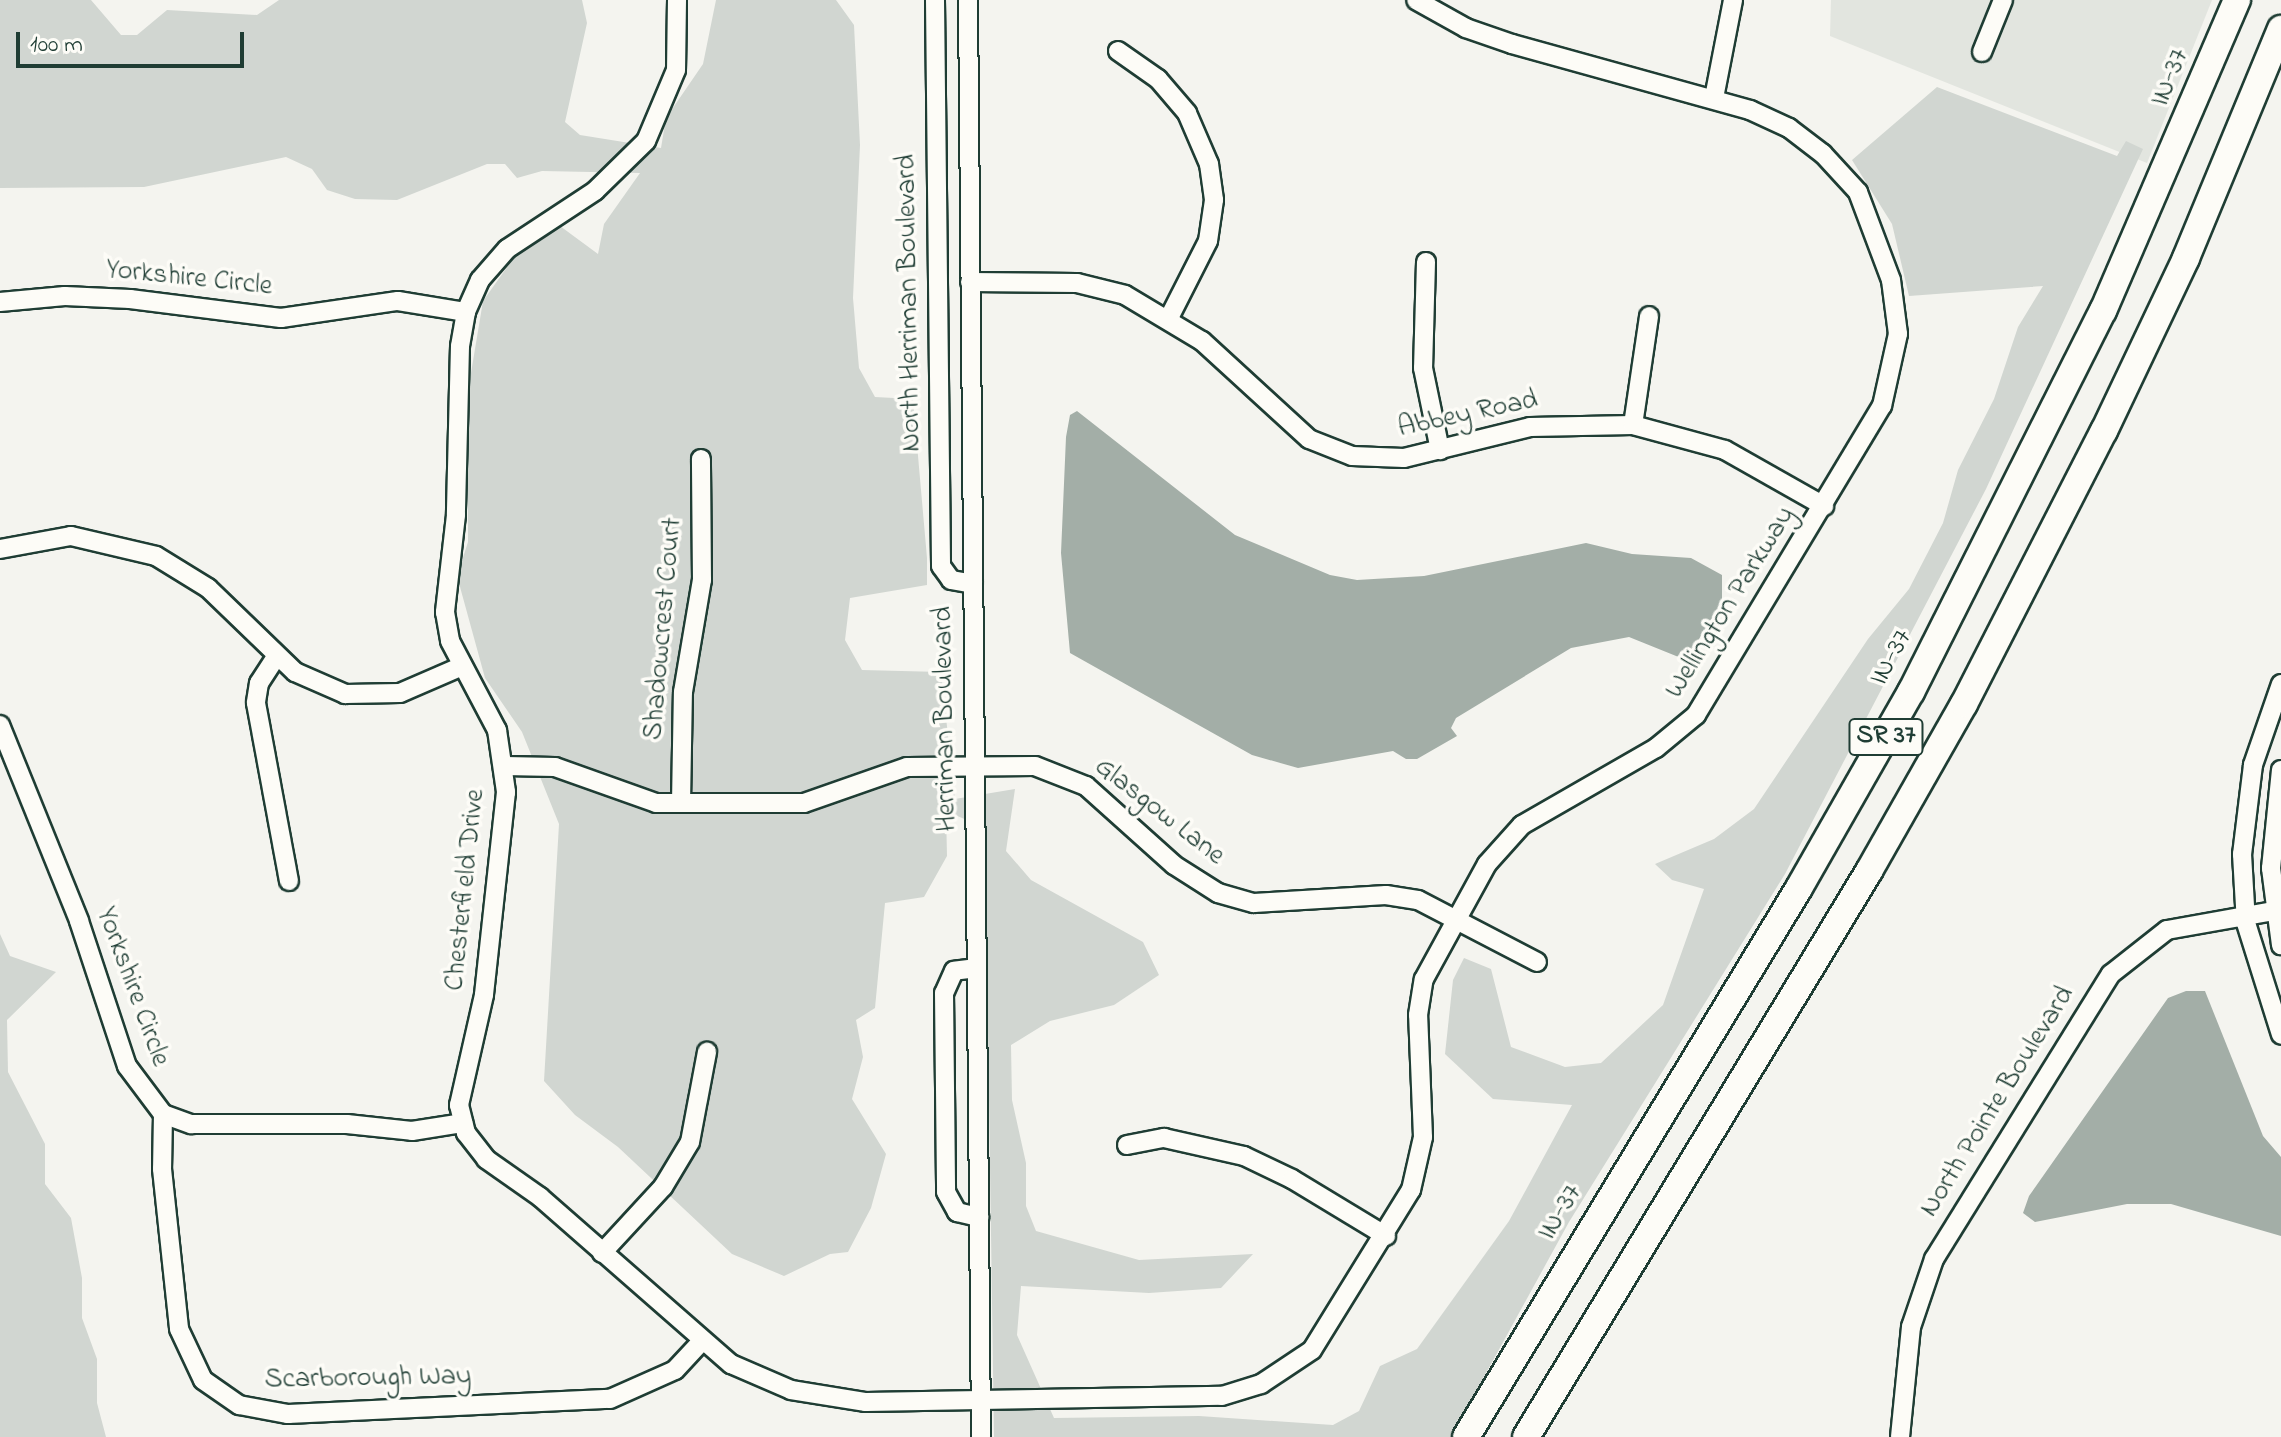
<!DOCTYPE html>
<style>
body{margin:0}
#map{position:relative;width:2281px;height:1437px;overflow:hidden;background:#f4f4ef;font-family:"Indie Flower",sans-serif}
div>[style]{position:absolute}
.built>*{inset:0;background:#e2e5df}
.green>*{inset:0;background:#d1d6d1}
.water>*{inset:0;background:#a3aea7}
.roads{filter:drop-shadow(2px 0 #1f3d34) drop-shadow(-2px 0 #1f3d34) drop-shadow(0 2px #1f3d34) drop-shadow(0 -2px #1f3d34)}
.minor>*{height:18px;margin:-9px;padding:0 9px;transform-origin:9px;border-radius:9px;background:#fdfcf7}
.highway>*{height:26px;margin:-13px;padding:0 13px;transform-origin:13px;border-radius:13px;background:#fdfcf7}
span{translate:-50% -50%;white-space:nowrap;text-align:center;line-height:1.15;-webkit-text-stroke:7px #fdfcf7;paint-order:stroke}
.shield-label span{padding:2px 6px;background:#fdfcf7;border:2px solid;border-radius:6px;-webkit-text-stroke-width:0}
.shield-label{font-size:26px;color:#1f3d34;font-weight:700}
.street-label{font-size:28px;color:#1f3d34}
.scale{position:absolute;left:16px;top:32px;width:228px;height:36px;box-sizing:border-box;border:4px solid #1f3d34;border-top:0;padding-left:10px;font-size:24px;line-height:28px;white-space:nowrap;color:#1f3d34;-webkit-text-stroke:6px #fdfcf7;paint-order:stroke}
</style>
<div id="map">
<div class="built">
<i style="clip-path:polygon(1831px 0,2212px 0,2147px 163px,1830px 36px)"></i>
</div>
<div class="green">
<i style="clip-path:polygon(0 0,91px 0,121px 35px,137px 35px,167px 10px,257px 15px,279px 0,582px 0,587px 23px,565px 122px,580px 135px,661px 148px,666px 118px,703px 64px,716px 0,836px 0,854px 25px,860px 145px,853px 298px,859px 368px,875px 397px,913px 399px,927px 558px,927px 585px,850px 598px,845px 640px,862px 670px,941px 672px,955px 799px,1015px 789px,1006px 851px,1031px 880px,1143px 942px,1159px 975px,1114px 1005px,1050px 1021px,1011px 1045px,1012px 1100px,1026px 1163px,1026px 1206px,1036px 1231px,1139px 1260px,1253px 1254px,1221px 1288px,1149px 1293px,1021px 1286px,1017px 1335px,1054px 1418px,1199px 1416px,1333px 1425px,1359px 1411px,1380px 1366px,1417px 1349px,1509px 1221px,1572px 1105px,1493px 1099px,1445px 1054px,1453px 980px,1464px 958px,1491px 969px,1511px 1047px,1565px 1067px,1601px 1063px,1663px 1005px,1704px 889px,1672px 880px,1655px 864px,1714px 839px,1754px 809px,1868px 639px,1909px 589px,1943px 523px,1958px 470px,1994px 399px,2018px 327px,2043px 286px,1909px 296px,1892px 224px,1852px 160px,1937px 87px,2117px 156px,2126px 141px,2143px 149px,1986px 489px,1785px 874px,1569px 1222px,1451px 1437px,994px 1437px,985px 828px,946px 811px,947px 856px,924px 897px,885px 903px,875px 1008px,856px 1020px,863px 1057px,852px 1099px,886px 1154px,871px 1208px,848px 1252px,830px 1254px,784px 1276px,732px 1254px,618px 1147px,575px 1115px,544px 1081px,559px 824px,522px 732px,485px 678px,457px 576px,468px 542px,468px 391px,483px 301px,515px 256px,560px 226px,598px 254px,604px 224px,640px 173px,542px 171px,517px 178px,505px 164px,487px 164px,397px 200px,355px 199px,327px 190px,312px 169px,286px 157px,144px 187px,0 188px)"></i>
<i style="clip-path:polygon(0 934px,10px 956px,56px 972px,7px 1020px,8px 1072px,45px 1144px,45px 1184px,71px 1218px,82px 1278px,82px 1318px,97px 1359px,97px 1403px,106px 1437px,0 1437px)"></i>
</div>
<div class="water">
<i style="clip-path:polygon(1077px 411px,1235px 535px,1330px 575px,1357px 580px,1424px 576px,1586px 543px,1632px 554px,1691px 558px,1722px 575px,1722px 602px,1686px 660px,1629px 637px,1571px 648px,1456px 718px,1451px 728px,1457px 736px,1417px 759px,1406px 759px,1393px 751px,1298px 768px,1252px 755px,1070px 653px,1061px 553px,1066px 437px,1070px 415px)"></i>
<i style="clip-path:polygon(2186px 991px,2205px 991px,2263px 1136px,2281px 1157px,2281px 1236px,2171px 1204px,2127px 1204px,2035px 1222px,2023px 1213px,2029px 1196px,2168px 998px)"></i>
</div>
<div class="roads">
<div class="minor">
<i style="left:677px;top:0;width:70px;rotate:90.8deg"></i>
<i style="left:676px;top:70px;width:77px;rotate:112.9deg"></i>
<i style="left:646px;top:141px;width:71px;rotate:135.6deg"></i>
<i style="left:595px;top:191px;width:105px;rotate:146.6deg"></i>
<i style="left:507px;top:249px;width:41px;rotate:131.1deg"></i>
<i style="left:480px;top:280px;width:35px;rotate:114deg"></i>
<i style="left:466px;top:312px;width:35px;rotate:100deg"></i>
<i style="left:460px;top:346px;width:169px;rotate:91.4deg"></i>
<i style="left:456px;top:515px;width:98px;rotate:96.5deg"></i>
<i style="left:445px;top:612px;width:29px;rotate:80deg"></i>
<i style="left:450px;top:641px;width:101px;rotate:62.2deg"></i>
<i style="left:497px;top:730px;width:63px;rotate:81.7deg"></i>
<i style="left:506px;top:792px;width:204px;rotate:96.2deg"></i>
<i style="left:484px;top:995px;width:113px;rotate:102.8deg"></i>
<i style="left:459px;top:1105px;width:29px;rotate:76deg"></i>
<i style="left:466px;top:1133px;width:33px;rotate:52deg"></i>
<i style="left:486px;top:1159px;width:66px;rotate:35.1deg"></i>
<i style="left:540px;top:1197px;width:254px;rotate:41.2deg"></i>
<i style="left:731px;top:1364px;width:65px;rotate:23.4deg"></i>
<i style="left:791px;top:1390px;width:76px;rotate:9.1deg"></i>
<i style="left:866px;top:1402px;width:356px;rotate:-1deg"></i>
<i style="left:1222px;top:1396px;width:41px;rotate:-17.1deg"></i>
<i style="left:1261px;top:1384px;width:61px;rotate:-33.7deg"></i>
<i style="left:1312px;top:1350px;width:188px;rotate:-58.3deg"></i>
<i style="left:1411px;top:1190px;width:54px;rotate:-77.2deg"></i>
<i style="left:1423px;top:1137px;width:122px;rotate:-92.3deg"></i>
<i style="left:1418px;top:1015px;width:36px;rotate:-81deg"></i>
<i style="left:1424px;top:979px;width:131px;rotate:-61.3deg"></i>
<i style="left:1487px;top:864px;width:52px;rotate:-48.1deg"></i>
<i style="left:1522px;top:825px;width:155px;rotate:-29.9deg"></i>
<i style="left:1656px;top:748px;width:52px;rotate:-39.5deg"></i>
<i style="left:1696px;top:715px;width:361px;rotate:-59deg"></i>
<i style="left:1882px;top:406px;width:74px;rotate:-77.5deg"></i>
<i style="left:1898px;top:334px;width:54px;rotate:-97.4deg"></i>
<i style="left:1891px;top:280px;width:94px;rotate:-110.6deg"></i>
<i style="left:1858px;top:192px;width:52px;rotate:-132.6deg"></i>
<i style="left:1823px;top:154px;width:43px;rotate:-142.6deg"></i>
<i style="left:1789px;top:128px;width:43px;rotate:-155.2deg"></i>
<i style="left:1750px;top:110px;width:247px;rotate:-164.5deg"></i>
<i style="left:1512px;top:44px;width:49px;rotate:-160.8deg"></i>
<i style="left:1466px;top:28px;width:57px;rotate:-150.8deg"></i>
<i style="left:935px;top:0;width:566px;rotate:89.39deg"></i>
<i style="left:941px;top:566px;width:17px;rotate:54deg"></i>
<i style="left:951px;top:580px;width:22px;rotate:10deg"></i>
<i style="left:968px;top:0;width:1437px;rotate:89.48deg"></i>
<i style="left:1118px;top:51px;width:49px;rotate:35deg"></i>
<i style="left:1158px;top:79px;width:45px;rotate:49.5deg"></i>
<i style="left:1187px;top:113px;width:56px;rotate:66.7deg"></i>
<i style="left:1209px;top:164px;width:36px;rotate:82deg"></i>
<i style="left:1214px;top:200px;width:41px;rotate:98.3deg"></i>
<i style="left:1208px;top:241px;width:86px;rotate:116.9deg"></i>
<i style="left:1982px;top:52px;width:56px;rotate:-68deg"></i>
<i style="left:1714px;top:98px;width:100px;rotate:-79deg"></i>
<i style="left:1426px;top:262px;width:106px;rotate:91.6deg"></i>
<i style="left:1423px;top:368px;width:84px;rotate:78.3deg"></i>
<i style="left:970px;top:282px;width:107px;rotate:0.5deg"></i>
<i style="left:1077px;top:283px;width:49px;rotate:14deg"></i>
<i style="left:1125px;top:295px;width:90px;rotate:30.9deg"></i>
<i style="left:1202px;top:341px;width:145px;rotate:42.5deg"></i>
<i style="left:1309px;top:439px;width:46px;rotate:21.6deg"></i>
<i style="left:1352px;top:456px;width:52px;rotate:2.2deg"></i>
<i style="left:1404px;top:458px;width:130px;rotate:-13.8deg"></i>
<i style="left:1530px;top:427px;width:103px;rotate:-1.1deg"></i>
<i style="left:1633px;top:425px;width:95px;rotate:15.2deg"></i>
<i style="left:1725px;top:450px;width:114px;rotate:29.5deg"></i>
<i style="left:0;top:302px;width:65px;rotate:-5.3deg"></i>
<i style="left:65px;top:296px;width:65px;rotate:2.6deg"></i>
<i style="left:130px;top:299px;width:152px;rotate:7.2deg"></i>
<i style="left:281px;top:318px;width:118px;rotate:-8.3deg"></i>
<i style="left:398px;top:301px;width:69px;rotate:9.2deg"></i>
<i style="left:1633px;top:425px;width:110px;rotate:-81.6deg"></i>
<i style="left:0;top:549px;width:72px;rotate:-10.4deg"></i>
<i style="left:71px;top:536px;width:87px;rotate:13.2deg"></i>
<i style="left:156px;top:556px;width:61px;rotate:31.6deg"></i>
<i style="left:208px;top:588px;width:121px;rotate:44deg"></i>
<i style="left:295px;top:672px;width:55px;rotate:23.7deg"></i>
<i style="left:345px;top:694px;width:55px;rotate:-1deg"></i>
<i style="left:400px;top:693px;width:68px;rotate:-23.5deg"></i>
<i style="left:276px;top:657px;width:31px;rotate:123deg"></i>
<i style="left:259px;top:683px;width:20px;rotate:99deg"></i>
<i style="left:256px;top:703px;width:181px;rotate:79.5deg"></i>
<i style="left:2281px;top:684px;width:86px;rotate:109.1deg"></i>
<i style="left:2253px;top:765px;width:90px;rotate:97deg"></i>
<i style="left:2242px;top:854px;width:69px;rotate:86.7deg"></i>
<i style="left:2246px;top:923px;width:117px;rotate:72.6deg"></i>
<i style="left:0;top:725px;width:211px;rotate:68deg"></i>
<i style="left:79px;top:921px;width:153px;rotate:71.7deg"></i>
<i style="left:127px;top:1066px;width:60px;rotate:53.1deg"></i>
<i style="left:163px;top:1114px;width:30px;rotate:20deg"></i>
<i style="left:191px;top:1124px;width:156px"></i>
<i style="left:347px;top:1124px;width:65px;rotate:6.1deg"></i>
<i style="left:412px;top:1131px;width:52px;rotate:-8.9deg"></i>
<i style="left:505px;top:766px;width:50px;rotate:1.1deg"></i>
<i style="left:555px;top:767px;width:107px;rotate:19.6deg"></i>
<i style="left:656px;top:803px;width:148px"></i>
<i style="left:804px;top:803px;width:109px;rotate:-19.3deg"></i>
<i style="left:907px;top:767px;width:128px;rotate:-0.4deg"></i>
<i style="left:1035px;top:766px;width:55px;rotate:21.4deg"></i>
<i style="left:1086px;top:786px;width:118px;rotate:41.9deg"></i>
<i style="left:1174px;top:865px;width:52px;rotate:32.5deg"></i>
<i style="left:1218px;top:893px;width:37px;rotate:16deg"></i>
<i style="left:1254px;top:903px;width:132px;rotate:-3.5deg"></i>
<i style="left:1386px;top:895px;width:32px;rotate:9deg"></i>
<i style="left:1418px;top:900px;width:134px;rotate:27.5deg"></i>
<i style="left:2281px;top:770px;width:99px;rotate:95.8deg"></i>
<i style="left:2271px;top:868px;width:78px;rotate:82.6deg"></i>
<i style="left:681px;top:803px;width:111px;rotate:-89deg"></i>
<i style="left:683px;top:692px;width:114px;rotate:-80.4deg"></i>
<i style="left:702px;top:580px;width:121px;rotate:-90.5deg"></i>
<i style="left:977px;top:968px;width:23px;rotate:173deg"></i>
<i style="left:954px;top:971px;width:24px;rotate:114deg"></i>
<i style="left:944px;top:993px;width:199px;rotate:89.4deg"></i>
<i style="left:946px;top:1192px;width:23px;rotate:61deg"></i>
<i style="left:957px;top:1212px;width:23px;rotate:13deg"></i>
<i style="left:163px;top:1114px;width:55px;rotate:91deg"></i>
<i style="left:162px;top:1169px;width:161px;rotate:83.9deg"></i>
<i style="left:179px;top:1329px;width:56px;rotate:64.8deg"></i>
<i style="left:203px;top:1380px;width:44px;rotate:34.8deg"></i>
<i style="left:239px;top:1405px;width:50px;rotate:10.4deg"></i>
<i style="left:288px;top:1414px;width:322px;rotate:-2.7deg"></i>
<i style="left:610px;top:1399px;width:71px;rotate:-24deg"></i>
<i style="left:675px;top:1370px;width:38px;rotate:-47deg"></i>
<i style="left:1127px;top:1145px;width:38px;rotate:-11deg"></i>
<i style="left:1164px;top:1138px;width:82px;rotate:12.7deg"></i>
<i style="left:1244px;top:1156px;width:53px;rotate:25.6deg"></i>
<i style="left:1292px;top:1179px;width:110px;rotate:31.2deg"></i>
<i style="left:602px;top:1253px;width:90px;rotate:-47.3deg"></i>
<i style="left:663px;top:1187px;width:52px;rotate:-59deg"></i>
<i style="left:690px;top:1142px;width:92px;rotate:-79.3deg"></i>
<i style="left:1900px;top:1437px;width:111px;rotate:-84.3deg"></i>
<i style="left:1911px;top:1327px;width:72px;rotate:-71.3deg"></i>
<i style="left:1934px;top:1259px;width:335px;rotate:-58.2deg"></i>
<i style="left:2111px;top:974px;width:71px;rotate:-38.2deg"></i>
<i style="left:2167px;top:930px;width:109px;rotate:-10.1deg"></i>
</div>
<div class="highway">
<i style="left:1466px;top:1437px;width:642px;rotate:-58.76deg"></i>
<i style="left:1799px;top:888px;width:226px;rotate:-60.3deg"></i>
<i style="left:1911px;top:692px;width:427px;rotate:-63.3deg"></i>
<i style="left:2103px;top:311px;width:339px;rotate:-66.7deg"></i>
<i style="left:1526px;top:1437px;width:662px;rotate:-58.78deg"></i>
<i style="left:1869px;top:871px;width:192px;rotate:-60.4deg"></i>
<i style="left:1964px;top:704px;width:307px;rotate:-62.9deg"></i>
<i style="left:2104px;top:431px;width:191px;rotate:-64.6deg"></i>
<i style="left:2186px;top:258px;width:248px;rotate:-67.5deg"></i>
</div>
</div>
<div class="shield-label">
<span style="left:1886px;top:737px">SR 37</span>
</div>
<div class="street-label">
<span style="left:2171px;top:78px;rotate:-68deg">IN-37</span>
<span style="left:189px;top:279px;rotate:6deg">Yorkshire Circle</span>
<span style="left:910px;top:303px;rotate:-91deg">North Herriman Boulevard</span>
<span style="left:1468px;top:415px;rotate:-12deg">Abbey Road</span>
<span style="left:1731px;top:603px;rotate:-58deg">Wellington Parkway</span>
<span style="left:664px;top:629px;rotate:-85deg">Shadowcrest Court</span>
<span style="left:1892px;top:658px;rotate:-62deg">IN-37</span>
<span style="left:946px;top:719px;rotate:-91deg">Herriman Boulevard</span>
<span style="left:1159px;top:812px;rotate:38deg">Glasgow Lane</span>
<span style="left:466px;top:890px;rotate:-84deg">Chesterfield Drive</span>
<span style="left:132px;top:987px;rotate:70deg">Yorkshire Circle</span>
<span style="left:1998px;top:1102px;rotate:-58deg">North Pointe Boulevard</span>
<span style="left:1561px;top:1213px;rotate:-59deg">IN-37</span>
<span style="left:368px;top:1379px;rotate:-1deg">Scarborough Way</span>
</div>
<div class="scale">100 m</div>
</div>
